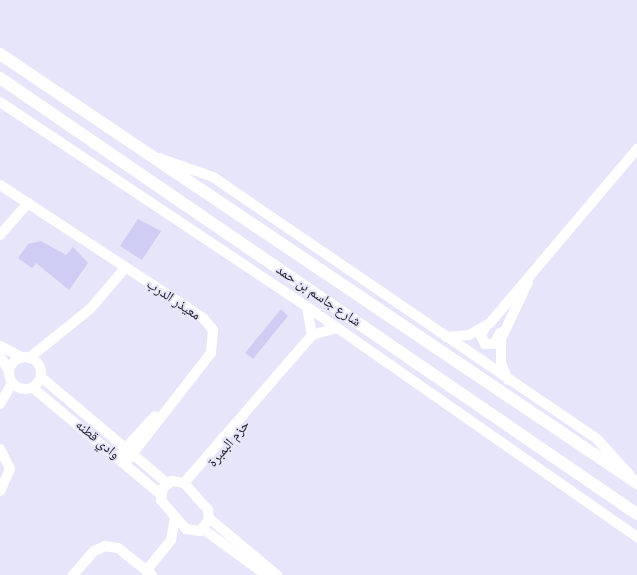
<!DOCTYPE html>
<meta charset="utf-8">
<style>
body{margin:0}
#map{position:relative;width:637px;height:575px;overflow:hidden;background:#e6e5fa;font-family:"Archivo Narrow","Noto Naskh Arabic",sans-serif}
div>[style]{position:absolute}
.building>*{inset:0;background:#cfcdf3}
.minor>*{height:10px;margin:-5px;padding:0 5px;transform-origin:5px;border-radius:5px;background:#fff}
.minor>.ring{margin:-5px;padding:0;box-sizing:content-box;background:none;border:10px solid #fff;border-radius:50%}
.major>*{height:12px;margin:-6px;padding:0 6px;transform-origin:6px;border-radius:6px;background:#fff}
span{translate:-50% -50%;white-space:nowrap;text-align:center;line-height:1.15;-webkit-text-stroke:4px #e6e5fa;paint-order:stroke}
.street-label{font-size:14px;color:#222229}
</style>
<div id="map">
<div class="building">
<i style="clip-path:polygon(138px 219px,161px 231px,142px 260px,120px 246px)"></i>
<i style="clip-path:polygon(41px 241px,66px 255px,73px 247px,88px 263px,69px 290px,36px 263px,32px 268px,18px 258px,28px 244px)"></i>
<i style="clip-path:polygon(281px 309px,288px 316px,253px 359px,245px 353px)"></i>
</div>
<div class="minor">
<i style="left:0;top:102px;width:368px;rotate:33.7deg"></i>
<i style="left:306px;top:306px;width:404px;rotate:34.9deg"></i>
<i style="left:159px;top:158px;width:57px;rotate:19.4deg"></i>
<i style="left:213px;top:177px;width:463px;rotate:34.3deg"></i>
<i style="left:596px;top:438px;width:49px;rotate:47.5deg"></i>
<i style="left:0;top:185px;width:243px;rotate:33.2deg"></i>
<i style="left:203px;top:318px;width:16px;rotate:50deg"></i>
<i style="left:213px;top:330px;width:23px;rotate:95deg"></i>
<i style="left:211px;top:353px;width:138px;rotate:127.9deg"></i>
<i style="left:0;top:235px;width:43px;rotate:-48.8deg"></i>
<i style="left:307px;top:307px;width:28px;rotate:80deg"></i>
<i style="left:485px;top:327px;width:10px;rotate:114deg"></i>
<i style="left:481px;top:336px;width:9px;rotate:63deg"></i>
<i style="left:485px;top:344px;width:9px"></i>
<i style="left:494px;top:344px;width:13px;rotate:-61deg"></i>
<i style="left:446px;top:337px;width:23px;rotate:-5deg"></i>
<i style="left:469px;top:335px;width:24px;rotate:-30deg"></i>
<i style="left:490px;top:323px;width:228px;rotate:-49.8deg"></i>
<i style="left:0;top:346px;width:25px;rotate:27deg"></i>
<i style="left:0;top:356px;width:17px;rotate:59deg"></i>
<i class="ring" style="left:9px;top:357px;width:22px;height:22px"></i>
<i style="left:29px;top:358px;width:78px;rotate:-38.8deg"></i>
<i style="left:90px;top:309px;width:55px;rotate:-49.4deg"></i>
<i style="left:41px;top:377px;width:165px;rotate:40.1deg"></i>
<i style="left:508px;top:380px;width:18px;rotate:-112deg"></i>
<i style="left:501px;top:363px;width:24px;rotate:-90deg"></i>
<i style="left:501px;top:339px;width:63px;rotate:-64.7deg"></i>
<i style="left:33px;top:388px;width:165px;rotate:39.8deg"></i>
<i style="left:0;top:404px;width:24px;rotate:-60deg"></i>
<i style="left:0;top:449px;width:22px;rotate:63deg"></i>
<i style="left:10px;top:469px;width:24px;rotate:114deg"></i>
<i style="left:121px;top:453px;width:50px;rotate:-47.4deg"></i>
<i style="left:172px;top:481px;width:12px;rotate:9deg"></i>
<i style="left:184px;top:483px;width:36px;rotate:48deg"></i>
<i style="left:208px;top:510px;width:10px;rotate:84deg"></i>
<i style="left:209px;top:520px;width:14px;rotate:129deg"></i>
<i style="left:200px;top:531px;width:14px;rotate:-172deg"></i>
<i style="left:186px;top:529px;width:38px;rotate:-131deg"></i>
<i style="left:161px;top:500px;width:12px;rotate:-81deg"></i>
<i style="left:163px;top:488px;width:11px;rotate:-38deg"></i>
<i style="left:184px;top:483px;width:196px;rotate:-49.1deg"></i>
<i style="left:312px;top:335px;width:25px;rotate:-16deg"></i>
<i style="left:209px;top:518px;width:89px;rotate:40deg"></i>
<i style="left:203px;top:529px;width:78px;rotate:36.1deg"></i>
<i style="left:146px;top:571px;width:40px;rotate:-51deg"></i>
<i style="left:171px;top:540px;width:23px;rotate:-80deg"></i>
<i style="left:73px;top:575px;width:32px;rotate:-49deg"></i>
<i style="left:94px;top:551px;width:12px;rotate:-24deg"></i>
<i style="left:105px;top:546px;width:13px;rotate:9deg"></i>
<i style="left:118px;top:548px;width:43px;rotate:38.5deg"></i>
</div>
<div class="major">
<i style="left:0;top:54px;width:768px;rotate:33.96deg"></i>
<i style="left:0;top:78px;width:772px;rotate:34.39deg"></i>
</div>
<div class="street-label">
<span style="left:319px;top:295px;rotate:34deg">شارع جاسم بن حمد</span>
<span style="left:174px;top:299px;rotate:34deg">معيذر الدرب</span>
<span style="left:98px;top:439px;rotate:40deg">وادي قطنه</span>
<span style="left:228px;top:443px;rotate:-50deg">حزم البمبرة</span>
</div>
</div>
